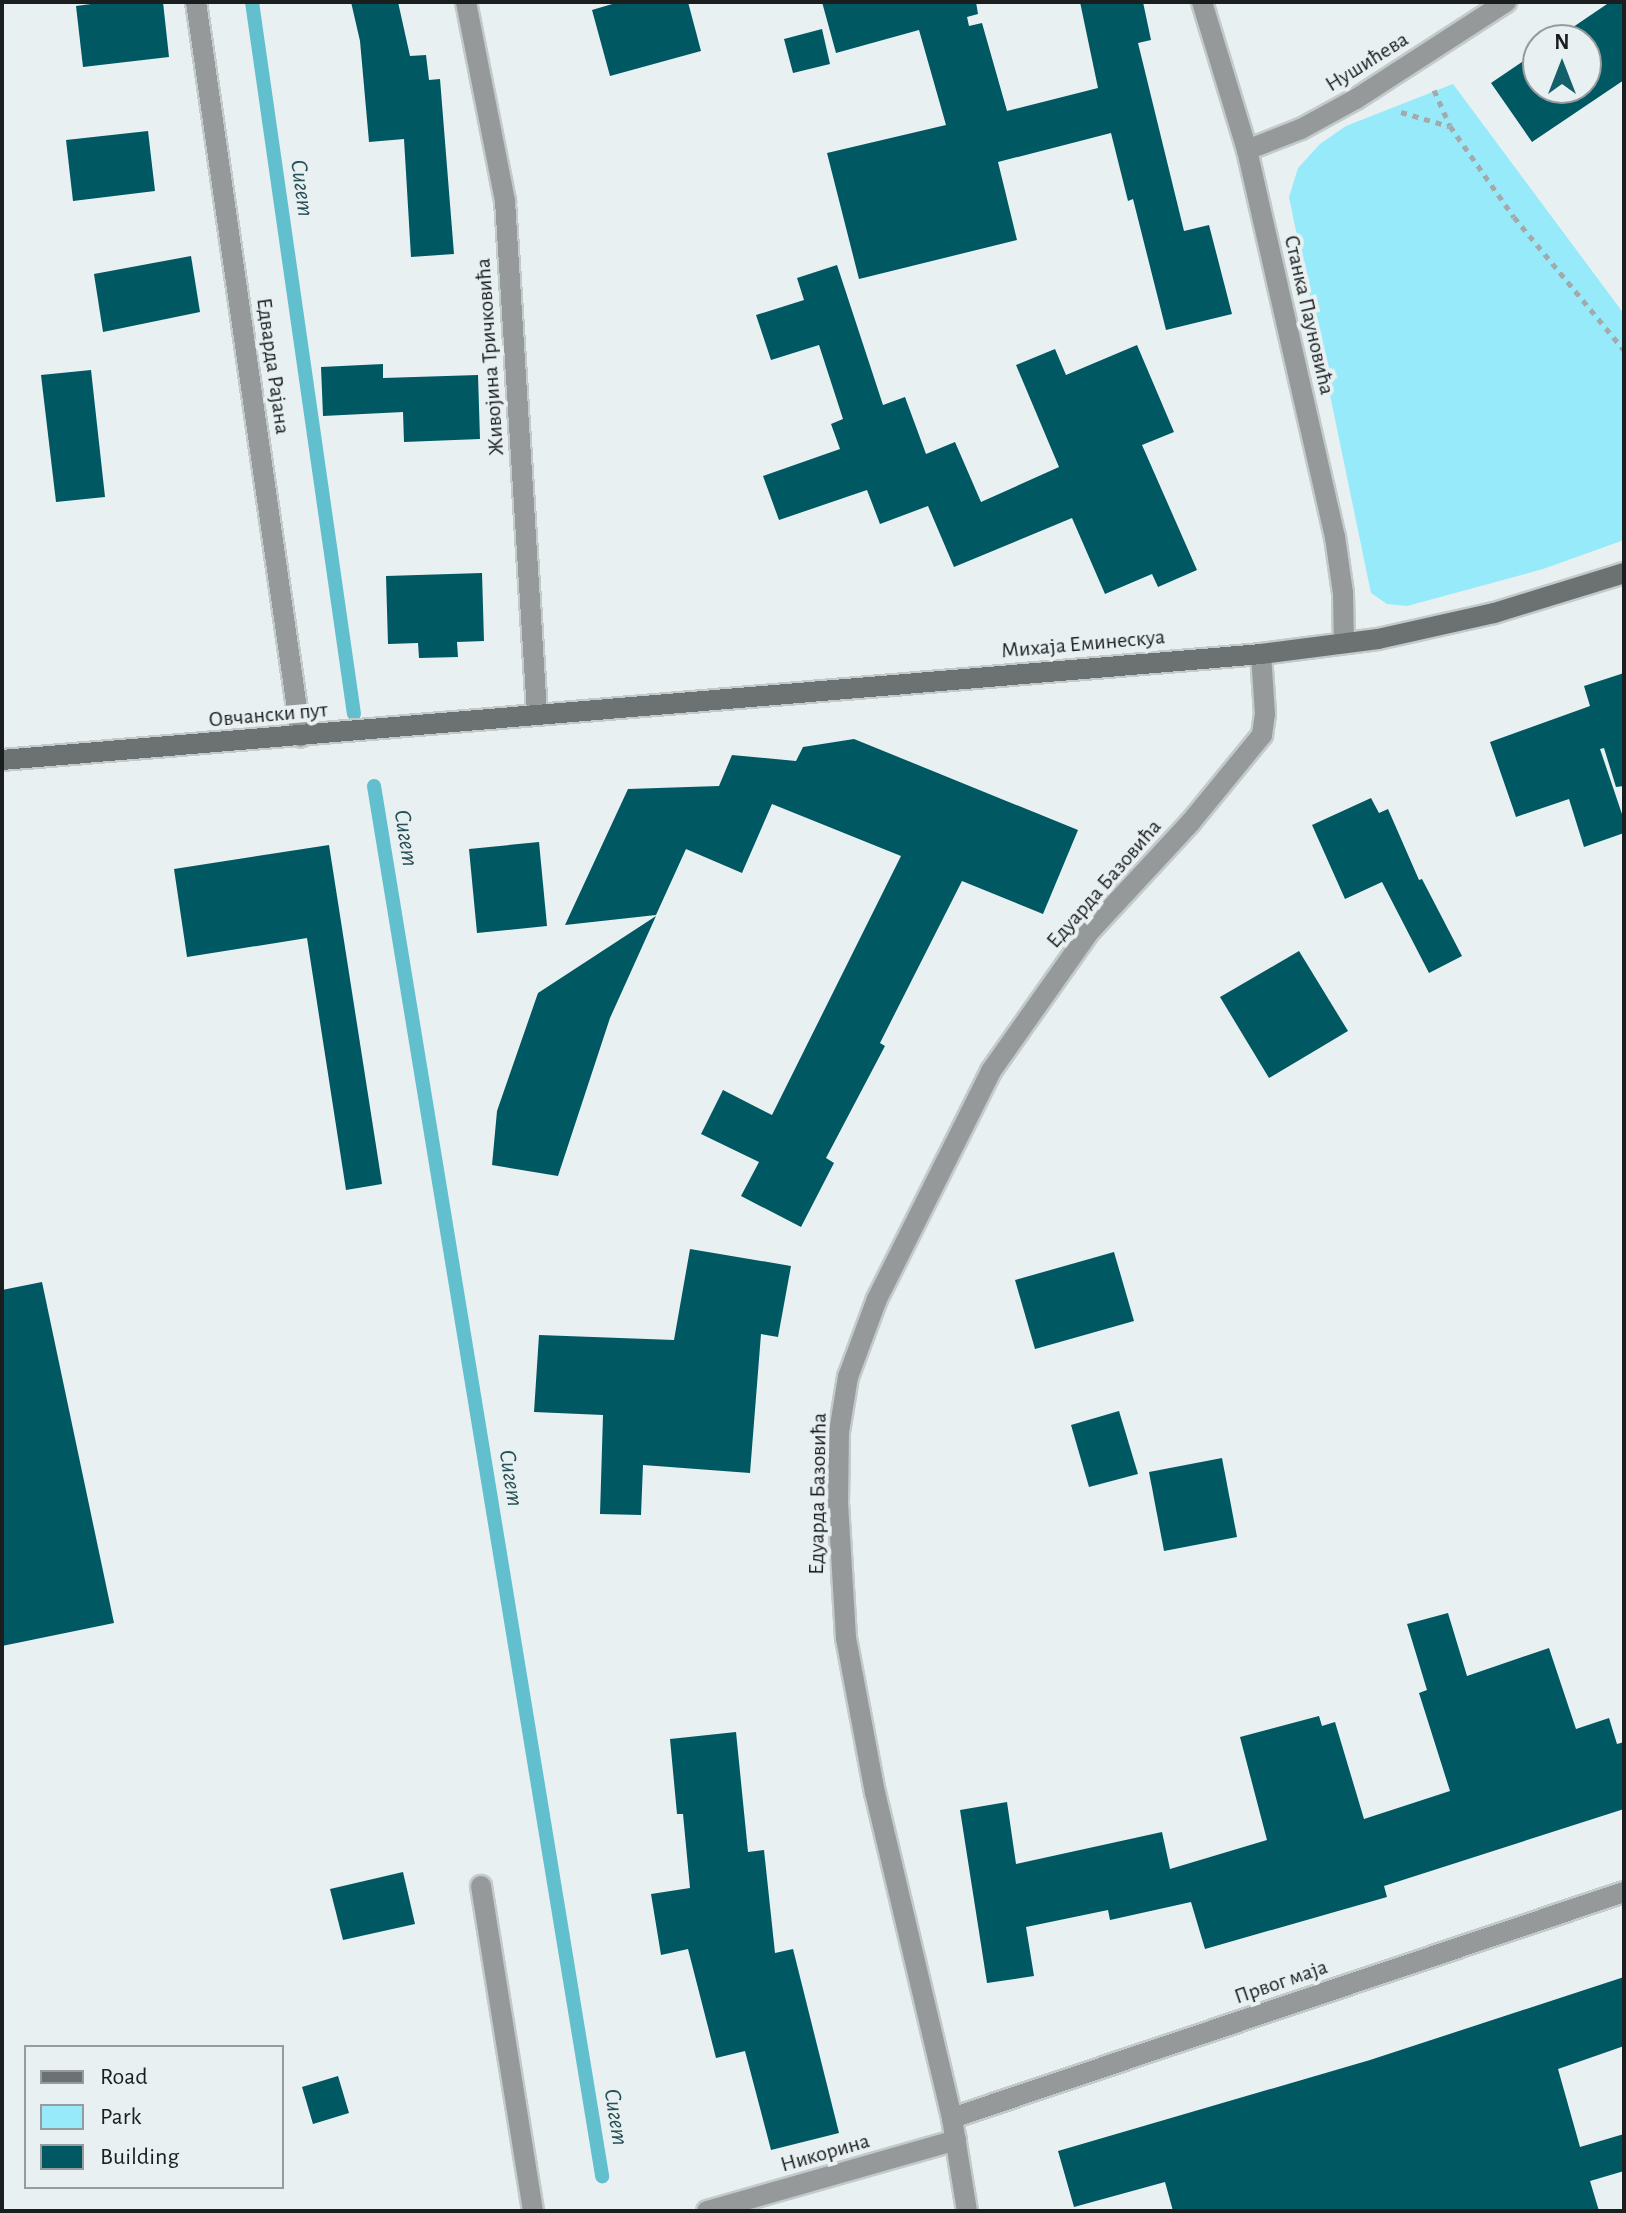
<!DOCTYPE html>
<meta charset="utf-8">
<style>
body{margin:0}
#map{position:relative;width:1626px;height:2213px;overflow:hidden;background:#e8f0f1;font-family:"Alegreya Sans",sans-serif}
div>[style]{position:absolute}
.green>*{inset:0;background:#96eaf9}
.stream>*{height:14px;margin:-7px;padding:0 7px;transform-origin:7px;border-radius:7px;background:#61bfce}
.building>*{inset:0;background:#005863}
.path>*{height:5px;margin-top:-2.5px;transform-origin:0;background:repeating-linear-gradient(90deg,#a4aaab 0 6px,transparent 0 12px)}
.roads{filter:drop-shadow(2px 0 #c3cacb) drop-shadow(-2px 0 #c3cacb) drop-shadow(0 2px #c3cacb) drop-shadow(0 -2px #c3cacb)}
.lane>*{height:20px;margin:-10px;padding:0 10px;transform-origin:10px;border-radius:10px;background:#96999a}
.street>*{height:20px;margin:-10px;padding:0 10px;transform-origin:10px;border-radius:10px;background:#96999a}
.secondary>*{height:20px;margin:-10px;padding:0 10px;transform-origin:10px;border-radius:10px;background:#6c7171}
span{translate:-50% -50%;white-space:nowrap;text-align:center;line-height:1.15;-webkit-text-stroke:8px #e8f0f1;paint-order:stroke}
.street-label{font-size:22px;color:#1b1e1e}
.water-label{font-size:24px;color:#275158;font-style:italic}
.frame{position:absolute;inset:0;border:4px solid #1b1e1e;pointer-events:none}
.legend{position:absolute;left:24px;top:2045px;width:260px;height:144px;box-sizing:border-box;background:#e8f0f1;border:2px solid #969c9d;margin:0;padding:10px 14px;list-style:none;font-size:24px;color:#1b1e1e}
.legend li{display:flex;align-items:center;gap:16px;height:40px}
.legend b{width:40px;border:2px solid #969c9d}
.north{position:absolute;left:1522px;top:24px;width:80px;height:80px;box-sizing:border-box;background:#e8f0f1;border:2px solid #969c9d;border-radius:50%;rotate:0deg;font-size:22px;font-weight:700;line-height:32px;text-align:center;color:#1b1e1e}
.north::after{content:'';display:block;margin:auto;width:28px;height:36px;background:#13606b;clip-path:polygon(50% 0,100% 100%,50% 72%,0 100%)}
</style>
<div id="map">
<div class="green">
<i style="clip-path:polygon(1453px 84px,1624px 314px,1624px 540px,1543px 569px,1407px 606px,1387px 604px,1371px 593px,1289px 197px,1298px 168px,1320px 144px,1346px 126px)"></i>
</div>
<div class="stream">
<i style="left:252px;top:2px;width:719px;rotate:81.85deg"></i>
<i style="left:374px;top:786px;width:1409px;rotate:80.68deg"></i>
</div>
<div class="building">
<i style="clip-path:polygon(106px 2px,163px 2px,169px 57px,83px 67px,76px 6px)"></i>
<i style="clip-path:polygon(351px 2px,398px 2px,410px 56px,426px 55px,429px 80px,440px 79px,454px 254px,411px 257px,404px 139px,369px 142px,360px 41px)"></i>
<i style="clip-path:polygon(619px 2px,688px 2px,701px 51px,610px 76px,592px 10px)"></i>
<i style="clip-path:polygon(822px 2px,976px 2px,978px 14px,967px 17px,969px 26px,982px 23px,1007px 111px,1098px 88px,1080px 2px,1143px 2px,1151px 40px,1138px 43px,1184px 231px,1209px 225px,1232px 314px,1166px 330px,1133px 199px,1128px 201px,1111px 133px,998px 162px,1017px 240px,859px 279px,827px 153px,946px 125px,919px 30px,836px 53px)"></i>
<i style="clip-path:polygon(1610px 2px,1624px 2px,1624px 80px,1532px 142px,1491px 83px,1538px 51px,1538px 88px,1586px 88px,1586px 40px,1554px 40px)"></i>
<i style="clip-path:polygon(822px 29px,830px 64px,793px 73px,784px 39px)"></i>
<i style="clip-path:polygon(148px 131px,155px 191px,73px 201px,66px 140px)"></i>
<i style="clip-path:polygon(191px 256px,200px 312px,103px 332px,94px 274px)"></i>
<i style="clip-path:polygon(837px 265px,883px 405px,905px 397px,926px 454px,955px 442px,981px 502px,1059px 467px,1016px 365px,1055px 349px,1066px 375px,1137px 345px,1174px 432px,1142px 445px,1197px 570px,1158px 587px,1152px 574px,1105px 594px,1072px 518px,954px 567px,928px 506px,880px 524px,867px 490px,779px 520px,763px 476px,840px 449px,831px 424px,843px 419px,819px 345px,771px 360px,756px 315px,804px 300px,797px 278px)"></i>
<i style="clip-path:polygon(383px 364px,383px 378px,478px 375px,480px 439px,404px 442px,403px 412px,323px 416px,321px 367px)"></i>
<i style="clip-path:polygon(91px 370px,105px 497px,56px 502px,41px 375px)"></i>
<i style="clip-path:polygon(482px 573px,484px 641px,457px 642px,458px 657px,419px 658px,418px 643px,388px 644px,386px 576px)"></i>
<i style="clip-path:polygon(1624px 673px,1624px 786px,1616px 787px,1604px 748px,1600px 749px,1624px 820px,1624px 833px,1584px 847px,1569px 799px,1516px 817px,1490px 742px,1590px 706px,1584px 686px)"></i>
<i style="clip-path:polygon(854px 739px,1078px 830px,1043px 914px,962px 881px,880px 1043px,885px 1046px,826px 1158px,834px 1163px,801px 1227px,741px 1196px,759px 1162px,701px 1134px,723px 1090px,772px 1115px,901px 856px,772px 804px,742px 873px,686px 849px,656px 915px,565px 925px,628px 789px,719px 786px,732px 755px,796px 761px,803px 747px)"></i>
<i style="clip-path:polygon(1371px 798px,1379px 813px,1388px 809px,1419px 880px,1422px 879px,1462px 956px,1429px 973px,1382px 882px,1345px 899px,1312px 825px)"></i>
<i style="clip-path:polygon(539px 842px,547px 926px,477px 933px,469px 849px)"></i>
<i style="clip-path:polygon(329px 845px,382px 1184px,346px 1190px,307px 938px,187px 957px,174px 869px)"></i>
<i style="clip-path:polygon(656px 916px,610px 1018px,558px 1176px,492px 1165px,497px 1111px,538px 993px)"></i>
<i style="clip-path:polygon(1299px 951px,1348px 1031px,1269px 1078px,1220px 997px)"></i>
<i style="clip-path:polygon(690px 1249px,791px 1266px,778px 1337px,761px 1334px,750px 1473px,643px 1465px,641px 1515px,600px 1514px,603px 1415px,534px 1412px,539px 1335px,674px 1340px)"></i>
<i style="clip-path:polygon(1114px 1252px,1134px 1321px,1035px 1349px,1015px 1280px)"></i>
<i style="clip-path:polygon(42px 1282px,114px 1623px,2px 1646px,2px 1290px)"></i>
<i style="clip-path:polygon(1119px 1411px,1138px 1474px,1089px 1487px,1071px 1425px)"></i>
<i style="clip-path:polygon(1222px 1458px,1237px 1537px,1164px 1551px,1149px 1472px)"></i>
<i style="clip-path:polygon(1448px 1613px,1467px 1676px,1549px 1648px,1576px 1729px,1609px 1718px,1617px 1744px,1624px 1742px,1624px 1809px,1384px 1886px,1387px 1897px,1205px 1949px,1191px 1902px,1110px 1920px,1108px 1910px,1026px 1927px,1034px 1976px,987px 1983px,960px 1810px,1007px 1802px,1016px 1864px,1162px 1832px,1170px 1869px,1267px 1840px,1240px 1737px,1319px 1716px,1322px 1726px,1335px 1722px,1364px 1819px,1450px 1791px,1419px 1693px,1427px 1690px,1407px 1624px)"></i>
<i style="clip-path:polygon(736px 1732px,748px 1852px,764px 1850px,775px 1953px,793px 1949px,839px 2133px,771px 2150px,745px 2051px,716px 2058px,688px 1949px,661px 1955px,651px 1894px,690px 1888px,683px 1814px,677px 1814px,670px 1739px)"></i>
<i style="clip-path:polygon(403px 1872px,415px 1924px,343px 1940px,330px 1889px)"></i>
<i style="clip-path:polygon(1624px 1977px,1624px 2046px,1558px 2069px,1580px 2147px,1624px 2134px,1624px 2171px,1590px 2181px,1599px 2211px,1173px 2211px,1165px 2182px,1074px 2207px,1058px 2151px,1370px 2060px)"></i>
<i style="clip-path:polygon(338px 2076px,349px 2113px,313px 2124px,302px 2087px)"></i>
</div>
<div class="path">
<i style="left:1434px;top:90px;width:39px;rotate:66deg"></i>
<i style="left:1450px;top:126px;width:111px;rotate:54.9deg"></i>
<i style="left:1514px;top:217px;width:173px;rotate:50.4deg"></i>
<i style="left:1401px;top:112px;width:50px;rotate:16.3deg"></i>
</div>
<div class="roads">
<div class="lane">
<i style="left:481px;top:1886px;width:329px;rotate:80.9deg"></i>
</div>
<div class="street">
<i style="left:196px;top:2px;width:742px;rotate:81.87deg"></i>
<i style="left:466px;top:2px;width:203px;rotate:78.9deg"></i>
<i style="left:505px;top:201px;width:513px;rotate:86.42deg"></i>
<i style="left:1202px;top:2px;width:155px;rotate:73.1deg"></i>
<i style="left:1247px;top:150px;width:397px;rotate:77.2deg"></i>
<i style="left:1335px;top:537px;width:57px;rotate:81.9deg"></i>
<i style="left:1343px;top:593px;width:50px;rotate:88.9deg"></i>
<i style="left:1247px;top:150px;width:58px;rotate:-21.3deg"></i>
<i style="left:1301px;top:129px;width:63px;rotate:-28.6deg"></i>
<i style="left:1356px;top:99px;width:179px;rotate:-32.9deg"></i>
<i style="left:952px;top:2118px;width:709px;rotate:-18.59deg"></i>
<i style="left:707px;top:2211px;width:259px;rotate:-15.9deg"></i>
<i style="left:967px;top:2211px;width:94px;rotate:-99.2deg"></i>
<i style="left:952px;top:2118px;width:334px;rotate:-103.3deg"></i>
<i style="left:875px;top:1793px;width:158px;rotate:-100.6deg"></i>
<i style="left:846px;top:1638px;width:136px;rotate:-93.4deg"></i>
<i style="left:838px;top:1502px;width:70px;rotate:-89.2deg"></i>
<i style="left:839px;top:1432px;width:56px;rotate:-80.7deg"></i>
<i style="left:848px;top:1377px;width:83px;rotate:-69.6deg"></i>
<i style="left:877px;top:1299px;width:255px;rotate:-63.4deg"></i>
<i style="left:991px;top:1071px;width:170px;rotate:-54.8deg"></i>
<i style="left:1089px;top:932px;width:149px;rotate:-47.2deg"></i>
<i style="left:1190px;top:823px;width:114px;rotate:-50.7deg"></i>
<i style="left:1262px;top:735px;width:21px;rotate:-82deg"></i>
<i style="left:1265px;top:714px;width:60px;rotate:-93.8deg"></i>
</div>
<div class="secondary">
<i style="left:2px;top:760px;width:1263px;rotate:-4.81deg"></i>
<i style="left:1261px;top:654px;width:118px;rotate:-7.3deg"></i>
<i style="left:1378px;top:639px;width:119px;rotate:-12.6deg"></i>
<i style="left:1494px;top:613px;width:136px;rotate:-17.1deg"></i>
</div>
</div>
<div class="street-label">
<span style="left:1367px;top:62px;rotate:-32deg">Нушићева</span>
<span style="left:1309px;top:315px;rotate:77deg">Станка Пауновића</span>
<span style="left:490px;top:357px;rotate:-94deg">Живојина Тричковића</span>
<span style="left:273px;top:366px;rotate:82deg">Едварда Рајана</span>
<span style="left:1083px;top:644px;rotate:-5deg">Михаја Еминескуа</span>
<span style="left:268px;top:715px;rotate:-5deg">Овчански пут</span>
<span style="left:1104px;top:884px;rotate:-49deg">Едуарда Базовића</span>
<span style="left:818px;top:1494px;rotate:-89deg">Едуарда Базовића</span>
<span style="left:1281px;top:1982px;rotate:-19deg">Првог маја</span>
<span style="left:825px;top:2153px;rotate:-16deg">Никорина</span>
</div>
<div class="water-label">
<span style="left:301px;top:188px;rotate:82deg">Сигет</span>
<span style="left:405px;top:838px;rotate:81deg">Сигет</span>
<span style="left:510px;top:1478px;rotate:81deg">Сигет</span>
<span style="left:615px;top:2117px;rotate:81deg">Сигет</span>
</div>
<div class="frame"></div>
<ul class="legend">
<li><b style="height:10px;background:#6c7171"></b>Road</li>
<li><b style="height:22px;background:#96eaf9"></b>Park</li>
<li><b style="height:22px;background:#005863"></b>Building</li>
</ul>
<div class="north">N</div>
</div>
